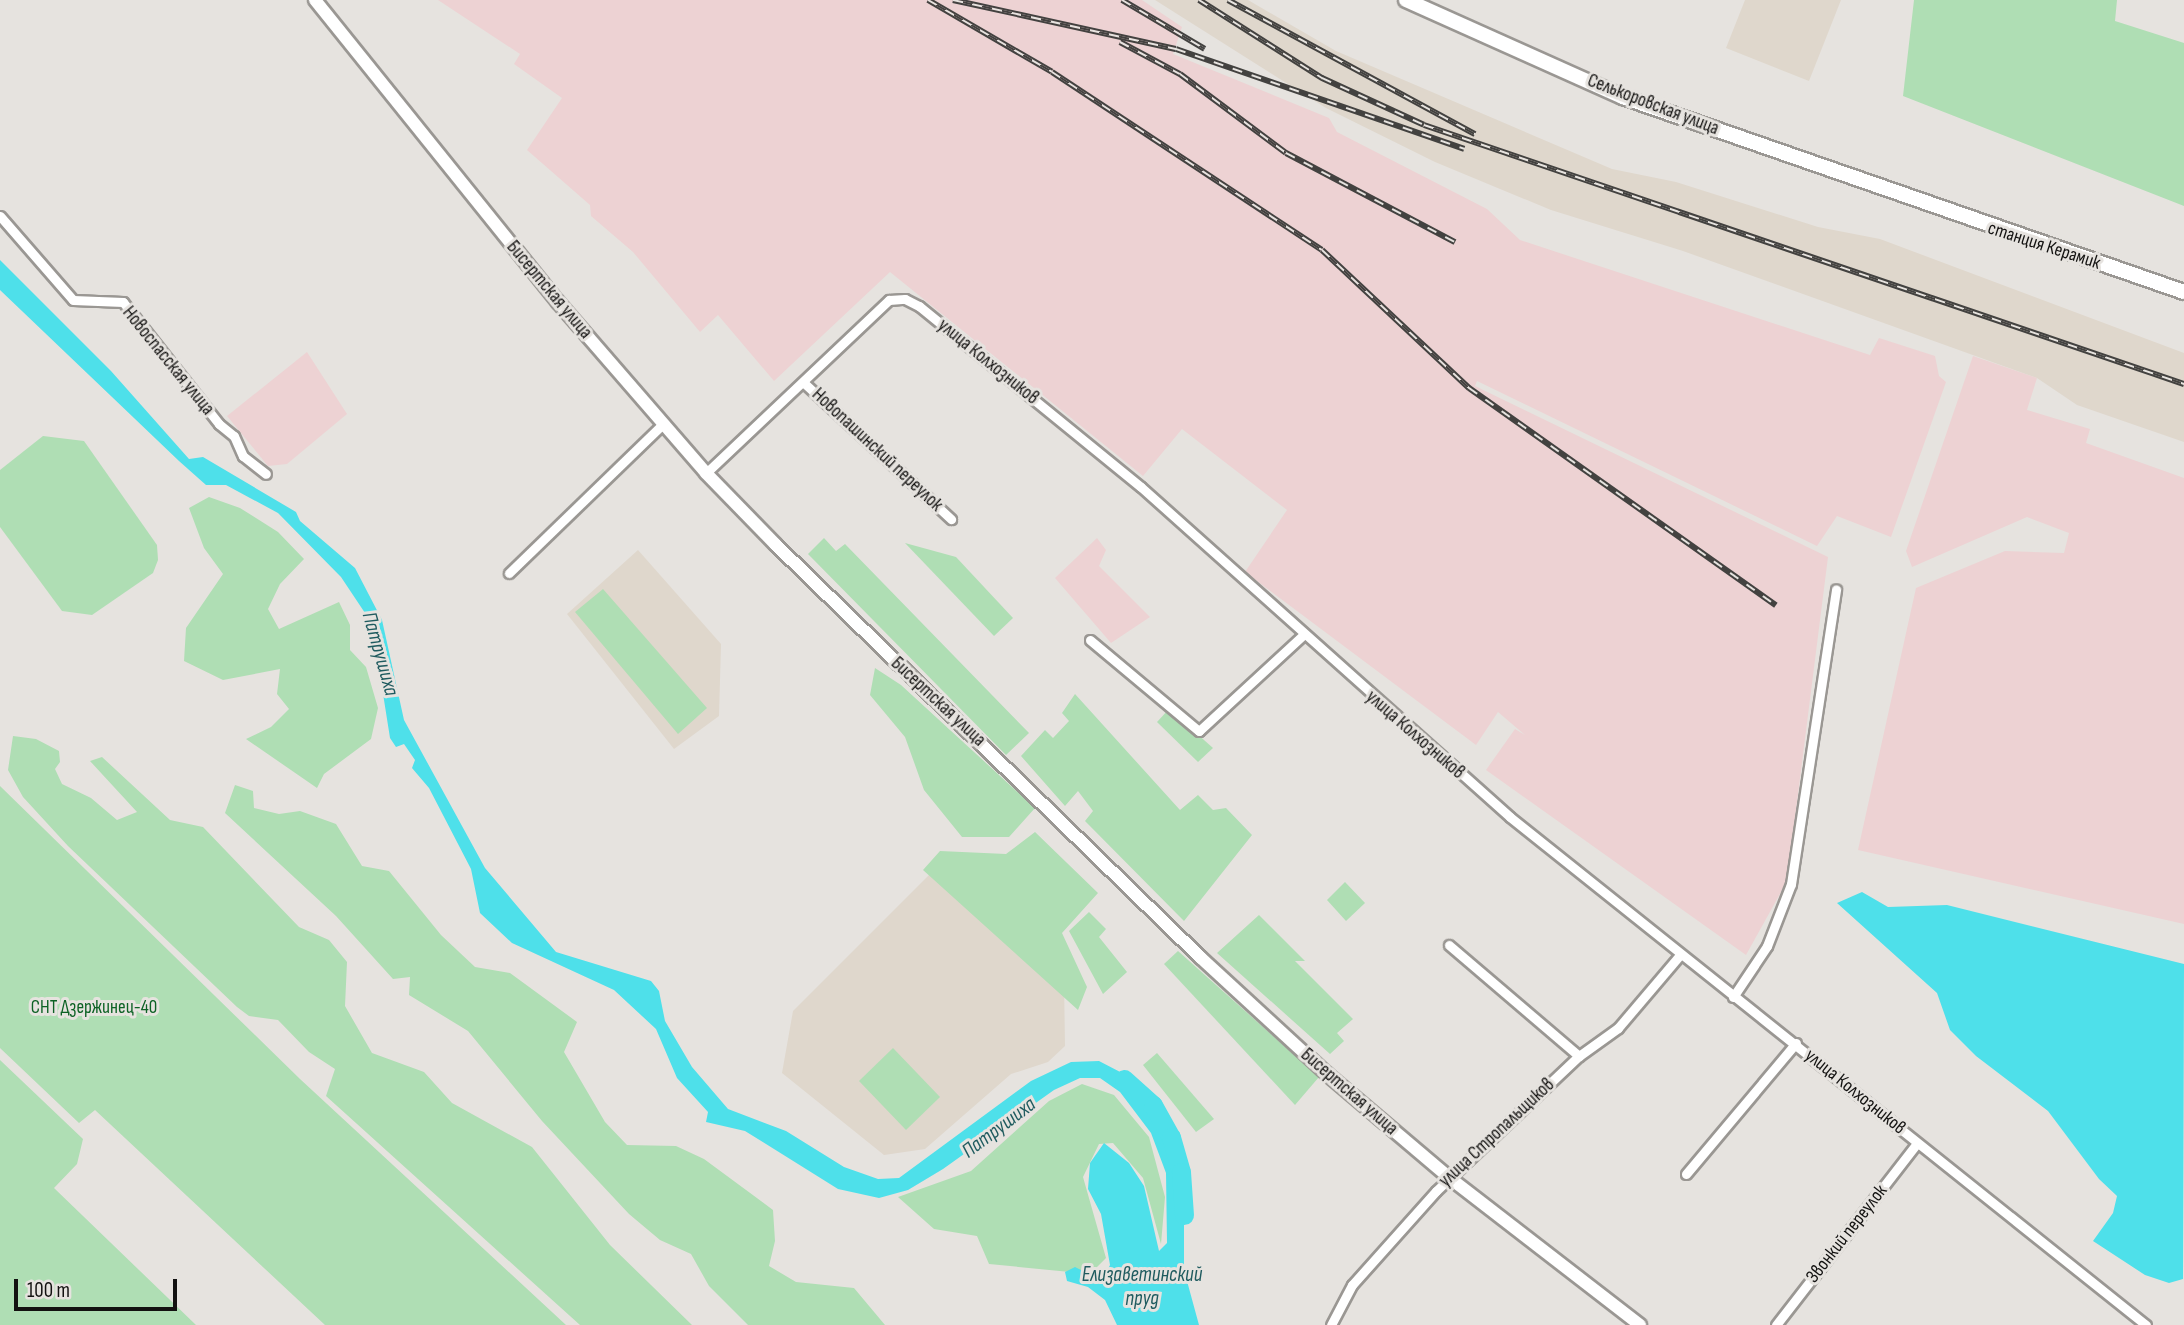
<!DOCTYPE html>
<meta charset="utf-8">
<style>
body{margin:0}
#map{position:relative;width:2184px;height:1325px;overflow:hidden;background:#e6e3df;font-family:"Sofia Sans Condensed",sans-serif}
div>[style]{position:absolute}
.built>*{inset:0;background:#dfd7cc}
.industrial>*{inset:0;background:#edd2d3}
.green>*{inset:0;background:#afdeb4}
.water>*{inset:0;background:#4ee0ea}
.river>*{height:19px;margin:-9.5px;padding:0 9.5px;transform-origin:9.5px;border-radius:9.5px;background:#4ee0ea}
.roads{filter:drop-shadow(2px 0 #9a9793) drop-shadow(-2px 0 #9a9793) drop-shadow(0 2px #9a9793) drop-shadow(0 -2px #9a9793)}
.minor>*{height:9px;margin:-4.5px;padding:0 4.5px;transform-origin:4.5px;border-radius:4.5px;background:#fff}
.secondary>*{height:12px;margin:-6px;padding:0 6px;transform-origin:6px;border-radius:6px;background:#fff}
.primary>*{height:14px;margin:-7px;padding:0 7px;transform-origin:7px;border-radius:7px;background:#fff}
.rail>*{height:6px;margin-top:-3px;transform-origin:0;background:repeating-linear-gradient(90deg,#e6e3df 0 10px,#434240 0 20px);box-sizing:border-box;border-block:2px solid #434240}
span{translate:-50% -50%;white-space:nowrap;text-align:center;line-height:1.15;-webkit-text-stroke:6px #e6e3df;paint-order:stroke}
.street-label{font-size:19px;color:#131211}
.park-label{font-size:19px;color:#0d6225}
.water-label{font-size:21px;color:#1f5b5f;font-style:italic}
.scale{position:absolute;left:14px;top:1279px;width:163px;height:32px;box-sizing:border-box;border:4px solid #131211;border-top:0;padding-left:9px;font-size:21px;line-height:24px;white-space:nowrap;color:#131211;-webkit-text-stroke:5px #e6e3df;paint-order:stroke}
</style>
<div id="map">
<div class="built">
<i style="clip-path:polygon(1155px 0,1248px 0,1336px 51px,1612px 169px,1676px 182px,1818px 227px,1880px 239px,2184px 353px,2184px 442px,2077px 405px,2037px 378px,1683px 251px,1551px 210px,1435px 162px,1326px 108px)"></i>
<i style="clip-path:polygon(1745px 0,1841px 0,1809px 81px,1726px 48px)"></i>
<i style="clip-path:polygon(638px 550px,721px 644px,719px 716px,674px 749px,567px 614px)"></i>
<i style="clip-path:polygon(930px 874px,1064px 980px,1065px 1046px,1048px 1062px,1011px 1074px,925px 1149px,884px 1155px,782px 1073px,793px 1011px)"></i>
</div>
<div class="industrial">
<i style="clip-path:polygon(438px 0,1142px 0,1182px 27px,1173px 54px,1329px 118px,1337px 132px,1487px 209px,1520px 240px,1870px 355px,1879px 338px,1935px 356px,1939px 376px,1946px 382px,1891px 537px,1837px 516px,1817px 546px,1477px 381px,1475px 386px,1828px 557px,1787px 881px,1746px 955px,1486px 770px,1515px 729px,1525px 735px,1498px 712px,1476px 745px,1245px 572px,1287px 510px,1182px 429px,1143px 476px,890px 272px,774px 381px,718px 315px,700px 332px,633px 252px,591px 216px,590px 205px,527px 150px,562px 98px,514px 64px,520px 54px)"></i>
<i style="clip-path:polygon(307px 352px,347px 414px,287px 464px,268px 466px,227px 416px)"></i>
<i style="clip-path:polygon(1973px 356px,2037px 378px,2027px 410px,2090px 429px,2086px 443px,2184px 478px,2184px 924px,1858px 850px,1916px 588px,2005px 551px,2064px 553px,2069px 533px,2027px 517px,1912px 567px,1906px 551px)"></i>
<i style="clip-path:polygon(1097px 538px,1106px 550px,1099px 566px,1150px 617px,1111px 643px,1055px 578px)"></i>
</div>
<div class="green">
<i style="clip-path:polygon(1914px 0,2117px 0,2115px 21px,2184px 43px,2184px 206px,1903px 96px)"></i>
<i style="clip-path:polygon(43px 436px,84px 441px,157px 545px,158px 560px,153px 573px,92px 615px,62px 611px,0 527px,0 470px)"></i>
<i style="clip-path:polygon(209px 497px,240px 508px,278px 532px,304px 559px,280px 584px,268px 609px,279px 629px,339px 602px,350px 625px,350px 650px,366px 667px,378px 708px,371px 739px,324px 774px,317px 788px,246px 739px,271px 727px,289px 709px,277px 694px,280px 669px,223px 680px,184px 661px,186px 628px,223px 574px,204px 548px,189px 508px)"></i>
<i style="clip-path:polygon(824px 538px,836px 551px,845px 544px,1029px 733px,1006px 755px,808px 554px)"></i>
<i style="clip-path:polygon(905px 543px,956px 557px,1013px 618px,994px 636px)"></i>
<i style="clip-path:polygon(603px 589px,707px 708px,678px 734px,575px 612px)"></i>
<i style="clip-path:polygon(875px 668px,901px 685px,1035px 808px,1009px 837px,962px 837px,924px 790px,905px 737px,870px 695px)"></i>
<i style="clip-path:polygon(1075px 694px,1180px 810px,1198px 795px,1213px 810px,1226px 808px,1252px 835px,1184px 921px,1085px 821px,1093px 811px,1078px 791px,1065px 806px,1021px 756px,1045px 730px,1053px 738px,1069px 721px,1062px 713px)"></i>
<i style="clip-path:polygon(1169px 709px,1213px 748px,1198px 762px,1157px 722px)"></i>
<i style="clip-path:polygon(13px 736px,36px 739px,59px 751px,60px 762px,55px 769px,62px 784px,91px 798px,117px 820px,137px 812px,90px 761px,102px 757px,170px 820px,203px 827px,299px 927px,329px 940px,347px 962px,345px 1006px,372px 1053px,424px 1072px,452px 1103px,532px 1147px,610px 1245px,692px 1325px,580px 1325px,326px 1096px,335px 1069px,309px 1052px,278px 1020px,249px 1016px,237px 1007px,68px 846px,23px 797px,8px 770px)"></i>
<i style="clip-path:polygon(235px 785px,253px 791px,254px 808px,279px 814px,300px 811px,336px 824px,362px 866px,389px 871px,441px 935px,475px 967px,510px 973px,577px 1022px,564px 1052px,605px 1122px,627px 1145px,676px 1146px,704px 1159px,773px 1210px,775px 1241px,769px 1266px,796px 1282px,854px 1288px,885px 1325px,748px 1325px,709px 1286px,691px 1254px,660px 1240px,629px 1214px,542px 1121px,468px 1031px,409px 995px,410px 977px,393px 979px,336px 916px,225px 813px)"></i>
<i style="clip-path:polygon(0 786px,300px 1079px,566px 1325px,325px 1325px,95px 1110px,79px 1123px,0 1048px)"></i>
<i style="clip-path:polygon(1035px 832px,1098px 893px,1062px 933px,1087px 987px,1078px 1010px,923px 870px,940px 851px,1006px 854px)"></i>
<i style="clip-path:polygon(1345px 882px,1365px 903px,1346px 921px,1327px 900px)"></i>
<i style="clip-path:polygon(1089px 912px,1106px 929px,1099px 937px,1127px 972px,1103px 994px,1069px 931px)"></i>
<i style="clip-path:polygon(1259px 915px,1305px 961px,1295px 961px,1353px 1019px,1337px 1033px,1344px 1041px,1330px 1054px,1217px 953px)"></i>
<i style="clip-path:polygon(1178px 951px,1319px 1077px,1295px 1105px,1164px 964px)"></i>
<i style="clip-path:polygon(893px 1048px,940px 1097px,906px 1130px,859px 1081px)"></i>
<i style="clip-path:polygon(1157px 1053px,1214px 1119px,1196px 1132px,1143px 1065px)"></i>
<i style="clip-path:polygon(0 1060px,83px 1139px,77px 1164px,54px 1188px,196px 1325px,0 1325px)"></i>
<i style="clip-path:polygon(1082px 1084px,1114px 1095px,1149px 1137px,1165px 1197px,1161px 1244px,1143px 1178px,1113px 1143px,1099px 1144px,1083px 1177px,1106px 1258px,1090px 1274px,989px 1264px,977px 1236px,934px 1229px,898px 1197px,971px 1171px,1049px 1101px)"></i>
</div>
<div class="water">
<i style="clip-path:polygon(0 260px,111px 371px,189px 459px,203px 457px,296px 512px,300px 521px,355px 568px,382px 620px,404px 720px,485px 868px,556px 952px,651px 981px,659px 991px,665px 1021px,692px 1067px,728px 1109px,786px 1131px,844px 1167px,878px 1179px,899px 1178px,1031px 1081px,1071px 1062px,1099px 1061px,1124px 1074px,1158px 1113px,1170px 1134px,1184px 1201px,1184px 1270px,1199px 1325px,1117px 1325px,1105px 1300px,1088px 1287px,1067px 1281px,1065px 1272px,1075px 1267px,1095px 1277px,1106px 1273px,1110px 1265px,1101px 1214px,1088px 1189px,1090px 1163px,1104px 1143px,1129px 1163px,1144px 1186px,1159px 1251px,1167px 1243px,1166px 1173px,1151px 1133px,1120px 1092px,1100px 1078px,1080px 1078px,1054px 1090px,943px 1169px,908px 1190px,879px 1198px,838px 1189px,745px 1131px,706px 1122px,708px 1112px,677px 1078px,656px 1029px,614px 990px,512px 943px,480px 913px,471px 869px,429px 788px,412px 768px,415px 760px,404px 744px,396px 747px,390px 738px,375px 643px,365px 613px,341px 577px,278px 513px,226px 485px,206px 485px,179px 461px,0 290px)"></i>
<i style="clip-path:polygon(1862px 892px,1888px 907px,1947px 905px,2184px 964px,2183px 1279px,2169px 1283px,2145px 1275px,2093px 1241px,2113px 1213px,2117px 1196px,2099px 1179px,2048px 1111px,1976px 1056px,1950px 1030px,1937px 993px,1837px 903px)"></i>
</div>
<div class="river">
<i style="left:1124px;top:1079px;width:39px;rotate:42deg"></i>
<i style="left:1153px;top:1105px;width:37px;rotate:61deg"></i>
<i style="left:1171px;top:1137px;width:36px;rotate:74deg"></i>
<i style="left:1181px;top:1172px;width:43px;rotate:86deg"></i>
</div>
<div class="roads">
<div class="minor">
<i style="left:0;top:216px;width:111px;rotate:49deg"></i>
<i style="left:73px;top:300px;width:50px;rotate:2.3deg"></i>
<i style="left:123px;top:302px;width:155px;rotate:51.8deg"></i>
<i style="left:219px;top:424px;width:19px;rotate:39deg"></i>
<i style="left:234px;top:436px;width:22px;rotate:66deg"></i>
<i style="left:243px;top:456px;width:29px;rotate:38deg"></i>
<i style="left:803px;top:382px;width:202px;rotate:42.8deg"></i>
<i style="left:706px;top:473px;width:252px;rotate:-43.4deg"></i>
<i style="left:889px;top:300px;width:16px;rotate:-4deg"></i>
<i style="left:905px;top:299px;width:16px;rotate:27deg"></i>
<i style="left:919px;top:306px;width:286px;rotate:39.2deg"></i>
<i style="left:1141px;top:487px;width:495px;rotate:41.8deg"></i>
<i style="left:1510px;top:817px;width:814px;rotate:38.62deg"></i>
<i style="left:509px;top:573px;width:214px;rotate:-44.1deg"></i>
<i style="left:1090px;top:640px;width:142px;rotate:39.9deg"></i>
<i style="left:1199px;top:731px;width:142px;rotate:-42.7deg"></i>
<i style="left:1449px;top:945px;width:171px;rotate:40.5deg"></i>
<i style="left:1733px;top:997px;width:61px;rotate:-56.3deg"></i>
<i style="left:1767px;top:946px;width:66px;rotate:-68.8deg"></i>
<i style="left:1791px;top:884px;width:298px;rotate:-81.3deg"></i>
<i style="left:1686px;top:1174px;width:171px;rotate:-50deg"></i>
<i style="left:1331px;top:1325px;width:45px;rotate:-62.3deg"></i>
<i style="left:1352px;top:1285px;width:126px;rotate:-48.2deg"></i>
<i style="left:1436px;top:1191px;width:197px;rotate:-43.4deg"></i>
<i style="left:1579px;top:1056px;width:48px;rotate:-35.7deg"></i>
<i style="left:1618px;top:1028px;width:94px;rotate:-49.7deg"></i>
<i style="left:1776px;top:1325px;width:230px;rotate:-52.2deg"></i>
</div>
<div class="secondary">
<i style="left:315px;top:0;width:388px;rotate:51.2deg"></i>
<i style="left:558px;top:302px;width:226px;rotate:49.1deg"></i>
<i style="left:706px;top:473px;width:99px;rotate:45.8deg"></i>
<i style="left:775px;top:544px;width:594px;rotate:44.18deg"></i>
<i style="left:1201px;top:958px;width:171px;rotate:42.6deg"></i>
<i style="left:1327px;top:1074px;width:162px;rotate:40.3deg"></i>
<i style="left:1451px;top:1179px;width:239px;rotate:37.7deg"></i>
</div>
<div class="primary">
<i style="left:1406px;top:0;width:238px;rotate:24.1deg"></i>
<i style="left:1623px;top:97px;width:594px;rotate:19.17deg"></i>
</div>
</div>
<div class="rail">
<i style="left:928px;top:0;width:143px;rotate:30.1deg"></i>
<i style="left:1052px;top:72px;width:323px;rotate:33.4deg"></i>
<i style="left:1322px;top:250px;width:202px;rotate:43.2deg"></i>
<i style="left:1469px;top:388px;width:376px;rotate:35.3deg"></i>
<i style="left:953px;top:0;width:228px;rotate:12.4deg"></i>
<i style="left:1176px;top:49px;width:305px;rotate:19.1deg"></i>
<i style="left:1122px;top:0;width:96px;rotate:30.6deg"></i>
<i style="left:1199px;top:0;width:146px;rotate:32.4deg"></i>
<i style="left:1322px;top:78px;width:112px;rotate:24.7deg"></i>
<i style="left:1424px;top:125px;width:803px;rotate:18.82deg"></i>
<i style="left:1228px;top:0;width:281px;rotate:28.5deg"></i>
<i style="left:1120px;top:42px;width:68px;rotate:28.1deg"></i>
<i style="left:1180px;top:74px;width:132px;rotate:36.7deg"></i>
<i style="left:1286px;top:153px;width:191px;rotate:27.8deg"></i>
</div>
<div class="street-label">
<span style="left:1653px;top:105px;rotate:21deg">Селькоровская улица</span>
<span style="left:2044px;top:246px;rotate:18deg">станция Керамик</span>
<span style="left:549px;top:290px;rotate:50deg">Бисертская улица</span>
<span style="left:168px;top:361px;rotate:51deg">Новоспасская улица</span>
<span style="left:988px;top:362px;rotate:39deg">улица Колхозников</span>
<span style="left:877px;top:450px;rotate:43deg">Новопашинский переулок</span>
<span style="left:938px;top:702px;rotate:43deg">Бисертская улица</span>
<span style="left:1415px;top:735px;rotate:41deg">улица Колхозников</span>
<span style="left:1349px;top:1092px;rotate:41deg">Бисертская улица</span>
<span style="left:1855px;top:1092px;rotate:39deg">улица Колхозников</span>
<span style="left:1497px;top:1133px;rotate:-43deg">улица Стропальщиков</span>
<span style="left:1847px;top:1234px;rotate:-52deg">Звонкий переулок</span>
</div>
<div class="park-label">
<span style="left:94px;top:1008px">СНТ Дзержинец-40</span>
</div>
<div class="water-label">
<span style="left:380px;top:654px;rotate:74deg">Патрушиха</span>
<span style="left:999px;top:1128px;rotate:-37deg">Патрушиха</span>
<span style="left:1142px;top:1287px">Елизаветинский<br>пруд</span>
</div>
<div class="scale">100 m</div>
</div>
